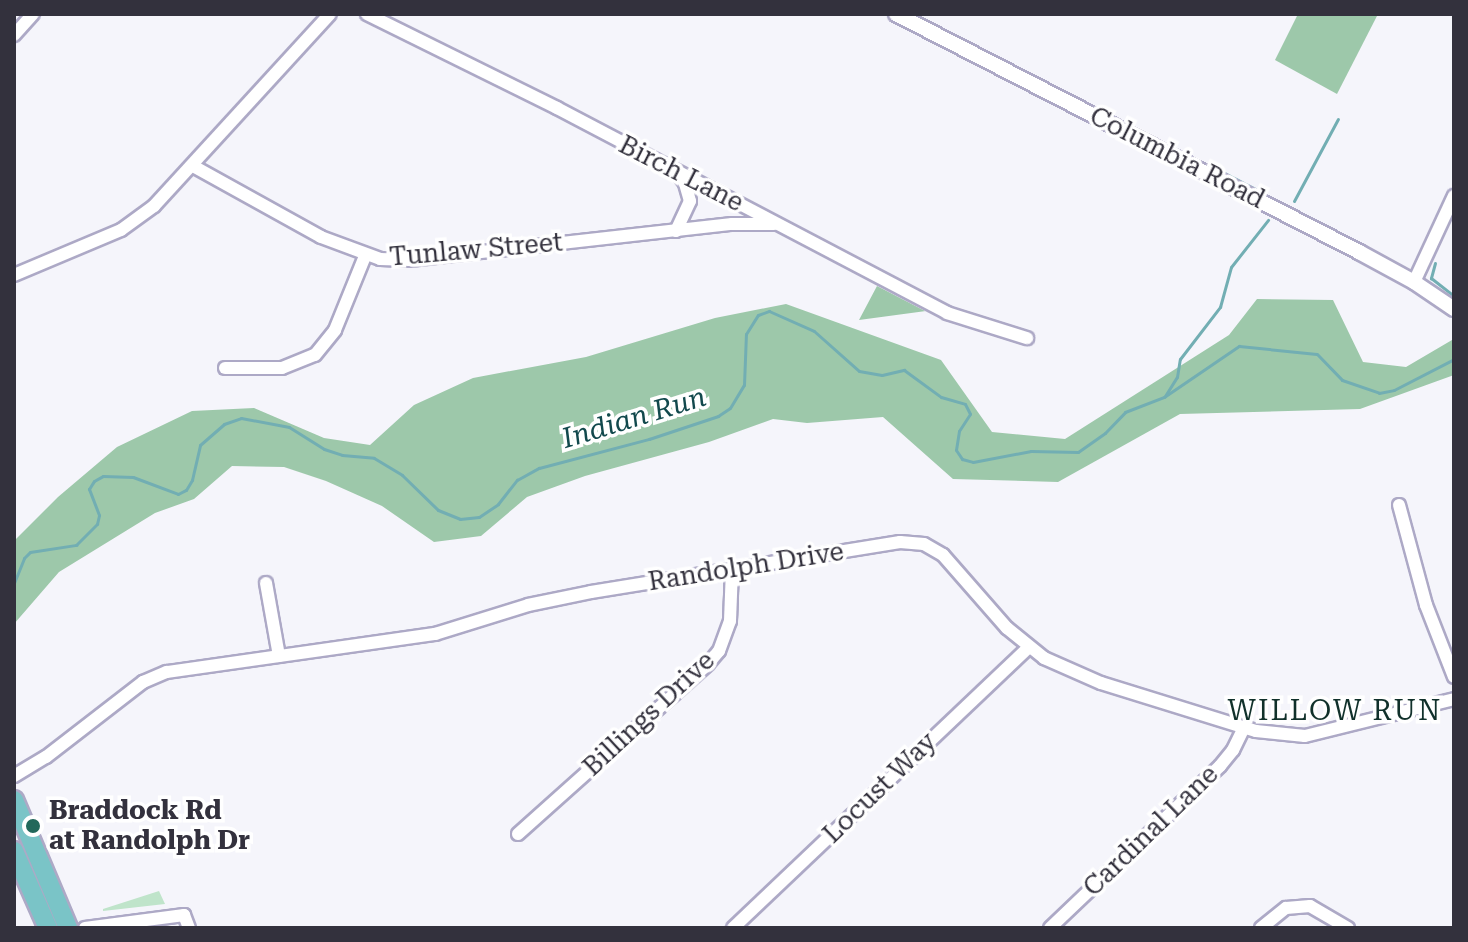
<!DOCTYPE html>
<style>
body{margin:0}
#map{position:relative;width:1468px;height:942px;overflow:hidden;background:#f5f5fb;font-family:"Roboto Serif",serif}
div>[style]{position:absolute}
.green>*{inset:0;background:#bfe4ca}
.forest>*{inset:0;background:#9dc8aa}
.stream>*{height:3px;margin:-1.5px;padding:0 1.5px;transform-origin:1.5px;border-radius:1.5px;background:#72aeb3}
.roads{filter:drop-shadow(2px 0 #ada9c6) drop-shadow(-2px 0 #ada9c6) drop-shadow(0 2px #ada9c6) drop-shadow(0 -2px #ada9c6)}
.minor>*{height:12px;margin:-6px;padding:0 6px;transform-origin:6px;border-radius:6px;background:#fff}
.tertiary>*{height:14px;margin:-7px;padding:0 7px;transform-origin:7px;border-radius:7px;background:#fff}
.primary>*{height:18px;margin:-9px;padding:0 9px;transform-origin:9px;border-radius:9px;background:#7ac4c7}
.dots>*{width:22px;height:22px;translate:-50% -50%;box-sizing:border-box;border:4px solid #fff;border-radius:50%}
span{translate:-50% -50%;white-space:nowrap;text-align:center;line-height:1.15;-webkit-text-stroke:7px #fff;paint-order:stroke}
.street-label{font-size:26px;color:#33313d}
.poi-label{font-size:26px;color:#33313d;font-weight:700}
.left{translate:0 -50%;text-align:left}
.water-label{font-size:28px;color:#12494d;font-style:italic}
.neighbourhood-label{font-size:28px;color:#11312b;letter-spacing:2px}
.frame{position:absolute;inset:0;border:16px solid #33313d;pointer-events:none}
</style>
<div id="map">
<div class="green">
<i style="clip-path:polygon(159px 891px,165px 904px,103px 911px,103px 909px)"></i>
</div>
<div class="forest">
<i style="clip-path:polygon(1298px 14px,1378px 14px,1337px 94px,1275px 60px)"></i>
<i style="clip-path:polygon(877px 286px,925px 311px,926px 311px,859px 320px)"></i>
<i style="clip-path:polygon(1257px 299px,1333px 300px,1363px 362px,1406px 367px,1452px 340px,1454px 375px,1360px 409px,1180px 414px,1058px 482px,953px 479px,883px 417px,807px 423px,773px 419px,709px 442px,585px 476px,527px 497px,481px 536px,434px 542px,382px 506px,326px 481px,284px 467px,232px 466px,194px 499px,155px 513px,59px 572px,14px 624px,14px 541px,58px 497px,117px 447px,192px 411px,254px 408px,324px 438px,370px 445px,414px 405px,473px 378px,586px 357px,715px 318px,786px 304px,941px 360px,992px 432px,1065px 439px,1229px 335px)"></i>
</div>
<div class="stream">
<i style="left:1211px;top:166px;width:54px;rotate:27.5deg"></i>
<i style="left:1277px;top:201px;width:12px;rotate:31deg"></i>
<i style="left:1294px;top:201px;width:93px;rotate:-61.8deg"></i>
<i style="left:1435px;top:263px;width:16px;rotate:105deg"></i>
<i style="left:1431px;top:278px;width:29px;rotate:38deg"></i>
<i style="left:1165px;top:396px;width:22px;rotate:-58deg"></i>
<i style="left:1177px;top:377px;width:18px;rotate:-81deg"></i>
<i style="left:1180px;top:359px;width:66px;rotate:-52.4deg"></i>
<i style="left:1220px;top:307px;width:41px;rotate:-74.6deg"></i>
<i style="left:1231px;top:267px;width:60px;rotate:-51.8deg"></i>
<i style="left:14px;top:583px;width:27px;rotate:-68deg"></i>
<i style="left:24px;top:558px;width:8px;rotate:-45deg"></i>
<i style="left:30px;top:552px;width:47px;rotate:-8.7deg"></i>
<i style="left:76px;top:545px;width:30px;rotate:-45deg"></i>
<i style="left:97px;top:524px;width:9px;rotate:-77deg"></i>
<i style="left:99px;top:515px;width:28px;rotate:-111deg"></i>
<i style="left:89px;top:489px;width:9px;rotate:-58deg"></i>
<i style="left:94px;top:481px;width:10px;rotate:-29deg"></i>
<i style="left:103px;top:476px;width:30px;rotate:2deg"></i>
<i style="left:133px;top:477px;width:48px;rotate:20.7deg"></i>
<i style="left:178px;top:494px;width:9px;rotate:-27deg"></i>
<i style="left:186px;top:490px;width:12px;rotate:-59deg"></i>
<i style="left:192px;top:480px;width:36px;rotate:-77deg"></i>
<i style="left:200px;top:445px;width:32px;rotate:-41deg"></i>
<i style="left:224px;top:424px;width:18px;rotate:-19deg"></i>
<i style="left:241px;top:418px;width:49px;rotate:10.6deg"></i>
<i style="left:289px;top:427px;width:41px;rotate:32.2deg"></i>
<i style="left:324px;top:449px;width:19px;rotate:18deg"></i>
<i style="left:342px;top:455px;width:32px;rotate:5deg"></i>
<i style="left:374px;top:458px;width:33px;rotate:31deg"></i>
<i style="left:402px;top:475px;width:50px;rotate:44.2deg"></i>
<i style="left:438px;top:510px;width:24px;rotate:22deg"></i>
<i style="left:460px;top:519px;width:19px;rotate:-6deg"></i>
<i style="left:479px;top:517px;width:23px;rotate:-34deg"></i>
<i style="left:498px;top:504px;width:31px;rotate:-52deg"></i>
<i style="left:517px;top:480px;width:25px;rotate:-29deg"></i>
<i style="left:539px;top:468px;width:114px;rotate:-14.8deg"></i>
<i style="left:649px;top:439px;width:73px;rotate:-18.4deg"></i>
<i style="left:718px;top:416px;width:14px;rotate:-34deg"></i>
<i style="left:730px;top:408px;width:27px;rotate:-59deg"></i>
<i style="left:744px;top:385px;width:51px;rotate:-87.8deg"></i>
<i style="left:746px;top:334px;width:22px;rotate:-58deg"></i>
<i style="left:758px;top:315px;width:12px;rotate:-20deg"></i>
<i style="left:769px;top:311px;width:49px;rotate:24deg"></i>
<i style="left:814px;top:331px;width:60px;rotate:41.6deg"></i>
<i style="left:859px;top:371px;width:23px;rotate:10deg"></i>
<i style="left:882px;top:375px;width:23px;rotate:-13deg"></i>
<i style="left:904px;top:370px;width:46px;rotate:36.1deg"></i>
<i style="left:941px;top:397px;width:25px;rotate:16deg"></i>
<i style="left:965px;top:404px;width:11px;rotate:63deg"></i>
<i style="left:970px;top:414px;width:20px;rotate:123deg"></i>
<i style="left:959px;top:431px;width:19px;rotate:99deg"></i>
<i style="left:956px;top:450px;width:11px;rotate:56deg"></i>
<i style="left:962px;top:459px;width:11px;rotate:15deg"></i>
<i style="left:973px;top:462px;width:59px;rotate:-10.7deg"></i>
<i style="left:1031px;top:451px;width:47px;rotate:1.2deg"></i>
<i style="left:1078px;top:452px;width:33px;rotate:-35deg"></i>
<i style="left:1105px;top:433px;width:29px;rotate:-46deg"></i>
<i style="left:1125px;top:412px;width:42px;rotate:-21deg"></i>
<i style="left:1164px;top:397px;width:91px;rotate:-34.2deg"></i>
<i style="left:1239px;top:346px;width:78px;rotate:5.9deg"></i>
<i style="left:1317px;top:354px;width:36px;rotate:46deg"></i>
<i style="left:1342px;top:380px;width:39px;rotate:19deg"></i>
<i style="left:1379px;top:393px;width:15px;rotate:-11deg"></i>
<i style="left:1394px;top:390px;width:68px;rotate:-27.3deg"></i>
</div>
<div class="roads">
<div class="minor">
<i style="left:367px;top:14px;width:212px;rotate:26.3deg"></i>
<i style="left:557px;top:108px;width:441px;rotate:27.7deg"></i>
<i style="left:947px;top:313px;width:84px;rotate:17.4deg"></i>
<i style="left:14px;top:35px;width:28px;rotate:-48deg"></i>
<i style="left:193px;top:166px;width:146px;rotate:29deg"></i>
<i style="left:321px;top:237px;width:63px;rotate:20.4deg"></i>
<i style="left:380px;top:259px;width:30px;rotate:2deg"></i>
<i style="left:410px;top:260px;width:324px;rotate:-6.4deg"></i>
<i style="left:732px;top:224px;width:42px"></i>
<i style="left:676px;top:231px;width:33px;rotate:-65deg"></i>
<i style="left:690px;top:201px;width:19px;rotate:-106deg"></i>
<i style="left:685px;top:183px;width:11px;rotate:-128deg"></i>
<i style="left:14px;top:275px;width:116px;rotate:-22.8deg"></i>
<i style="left:121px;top:230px;width:41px;rotate:-36deg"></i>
<i style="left:154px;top:206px;width:260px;rotate:-47.5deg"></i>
<i style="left:1414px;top:282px;width:95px;rotate:-65.1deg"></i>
<i style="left:225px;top:368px;width:57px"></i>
<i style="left:282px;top:368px;width:35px;rotate:-22deg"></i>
<i style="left:315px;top:355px;width:32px;rotate:-51deg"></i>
<i style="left:335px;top:330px;width:80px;rotate:-67.9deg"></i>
<i style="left:1399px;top:505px;width:104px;rotate:74.9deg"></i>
<i style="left:1426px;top:605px;width:77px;rotate:68.7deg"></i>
<i style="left:266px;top:583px;width:74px;rotate:79.9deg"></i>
<i style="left:14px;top:776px;width:37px;rotate:-31deg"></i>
<i style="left:46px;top:757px;width:123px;rotate:-37.7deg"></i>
<i style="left:143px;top:682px;width:26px;rotate:-23deg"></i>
<i style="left:167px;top:672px;width:271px;rotate:-8.1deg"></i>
<i style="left:435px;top:634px;width:97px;rotate:-17.3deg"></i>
<i style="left:528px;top:605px;width:64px;rotate:-11.7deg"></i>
<i style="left:591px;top:592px;width:313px;rotate:-9.2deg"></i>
<i style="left:900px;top:542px;width:24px;rotate:5deg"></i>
<i style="left:924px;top:544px;width:22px;rotate:30deg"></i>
<i style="left:943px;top:555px;width:97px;rotate:48.8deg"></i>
<i style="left:1007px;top:628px;width:48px;rotate:39deg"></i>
<i style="left:1044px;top:658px;width:62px;rotate:23.7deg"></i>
<i style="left:1101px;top:683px;width:162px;rotate:17.2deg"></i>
<i style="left:1256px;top:731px;width:49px;rotate:5.8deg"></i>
<i style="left:1305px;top:736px;width:154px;rotate:-13.9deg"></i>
<i style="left:518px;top:834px;width:255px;rotate:-41.8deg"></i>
<i style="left:708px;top:664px;width:17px;rotate:-50deg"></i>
<i style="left:719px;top:651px;width:32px;rotate:-70deg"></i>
<i style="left:730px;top:621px;width:52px;rotate:-87.8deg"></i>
<i style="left:85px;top:928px;width:100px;rotate:-7.5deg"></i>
<i style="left:184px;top:915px;width:14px;rotate:69deg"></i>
<i style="left:733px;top:928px;width:407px;rotate:-43.5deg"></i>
<i style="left:1050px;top:928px;width:235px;rotate:-43.6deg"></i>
<i style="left:1220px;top:766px;width:21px;rotate:-51deg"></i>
<i style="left:1233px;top:750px;width:25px;rotate:-64deg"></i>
<i style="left:1261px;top:928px;width:32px;rotate:-39deg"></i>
<i style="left:1286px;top:908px;width:24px;rotate:-5deg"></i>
<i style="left:1310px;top:906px;width:44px;rotate:30.1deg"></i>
</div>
<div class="tertiary">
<i style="left:896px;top:14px;width:521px;rotate:27.2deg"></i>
<i style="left:1359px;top:252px;width:63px;rotate:28.6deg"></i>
<i style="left:1414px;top:282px;width:48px;rotate:34deg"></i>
</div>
<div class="primary">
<i style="left:14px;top:800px;width:139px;rotate:67.1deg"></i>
<i style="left:14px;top:851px;width:84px;rotate:66.2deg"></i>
</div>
</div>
<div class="dots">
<i style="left:33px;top:826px;background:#22685b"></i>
</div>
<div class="street-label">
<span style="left:1177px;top:158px;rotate:27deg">Columbia Road</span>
<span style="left:681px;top:174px;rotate:27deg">Birch Lane</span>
<span style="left:476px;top:250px;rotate:-5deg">Tunlaw Street</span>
<span style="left:746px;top:567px;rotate:-9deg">Randolph Drive</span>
<span style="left:649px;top:714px;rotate:-43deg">Billings Drive</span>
<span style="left:880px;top:788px;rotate:-44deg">Locust Way</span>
<span style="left:1151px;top:831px;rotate:-44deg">Cardinal Lane</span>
</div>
<div class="poi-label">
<span class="left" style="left:49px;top:826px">Braddock Rd<br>at Randolph Dr</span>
</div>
<div class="water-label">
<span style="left:634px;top:418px;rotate:-17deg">Indian Run</span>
</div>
<div class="neighbourhood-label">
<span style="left:1335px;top:711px">WILLOW RUN</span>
</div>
<div class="frame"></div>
</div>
